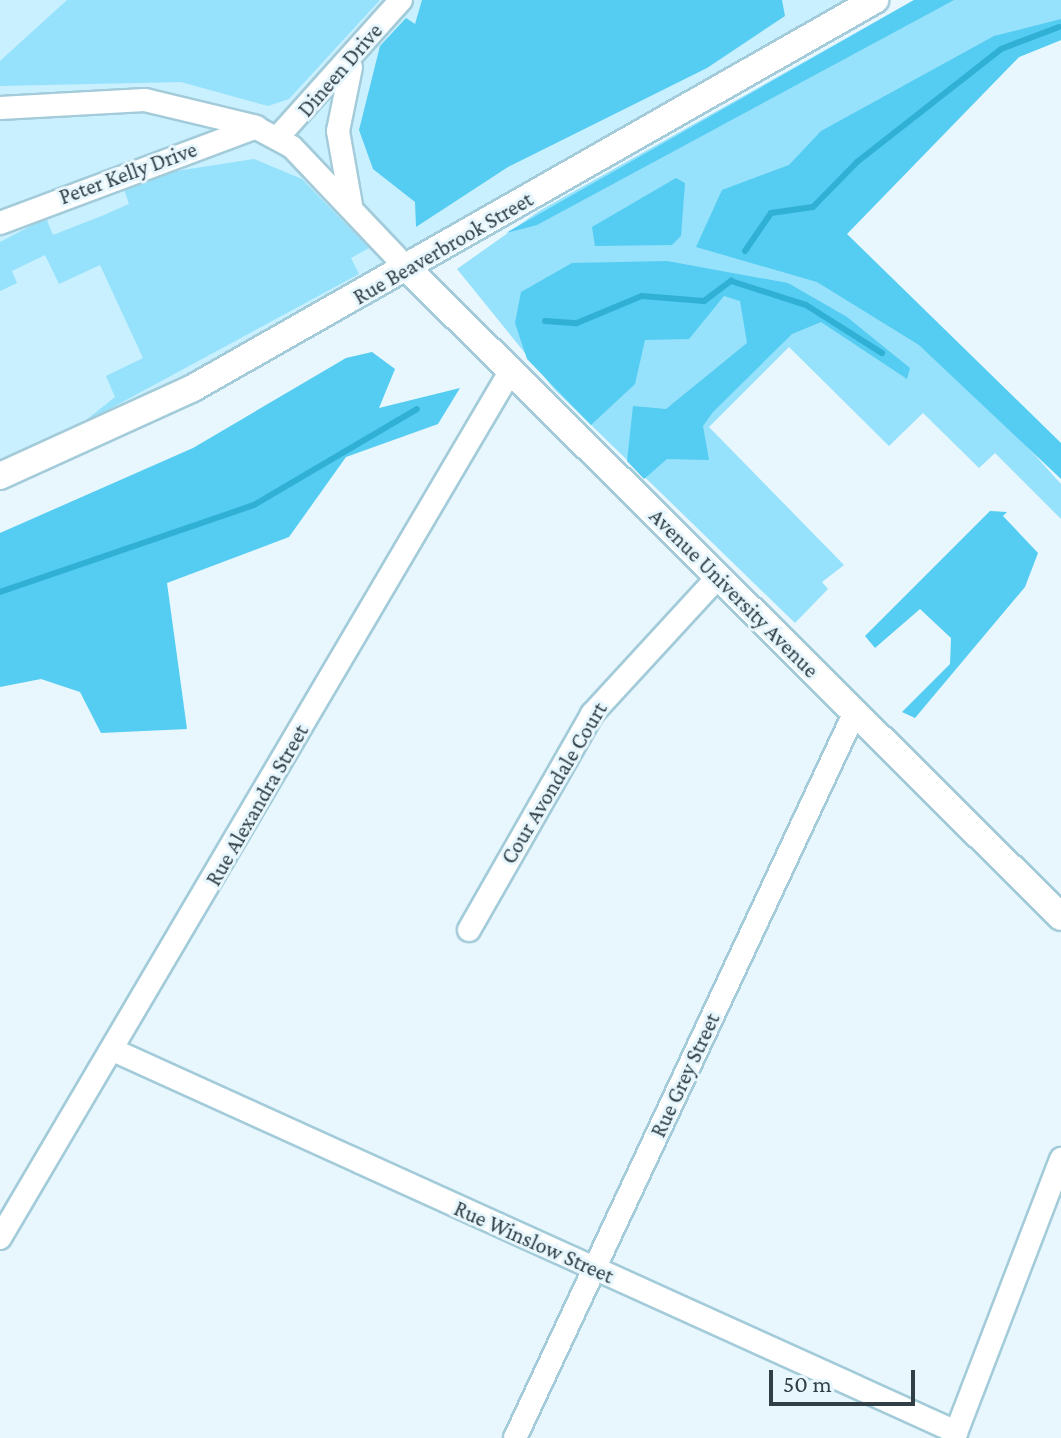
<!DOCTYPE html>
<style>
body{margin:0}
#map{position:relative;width:1061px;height:1438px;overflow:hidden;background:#e7f7fd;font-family:"Crimson Pro",serif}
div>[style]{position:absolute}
.built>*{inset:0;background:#c8f0fe}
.green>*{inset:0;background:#96e1fb}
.forest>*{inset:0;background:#55ccf2}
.stream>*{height:6px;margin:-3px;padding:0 3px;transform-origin:3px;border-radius:3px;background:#31b0d5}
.roads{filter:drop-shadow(2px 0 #a3cbd9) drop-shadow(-2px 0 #a3cbd9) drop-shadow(0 2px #a3cbd9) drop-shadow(0 -2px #a3cbd9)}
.minor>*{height:22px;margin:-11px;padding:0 11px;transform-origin:11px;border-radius:11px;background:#fff}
.tertiary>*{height:26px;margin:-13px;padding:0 13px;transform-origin:13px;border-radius:13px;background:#fff}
span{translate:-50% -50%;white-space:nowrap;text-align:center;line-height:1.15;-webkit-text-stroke:6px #e7f7fd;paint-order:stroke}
.street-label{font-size:22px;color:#2f3f45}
.scale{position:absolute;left:769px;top:1370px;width:146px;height:36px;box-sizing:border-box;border:4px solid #2f3f45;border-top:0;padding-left:10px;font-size:24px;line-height:28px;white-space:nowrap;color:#2f3f45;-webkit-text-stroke:6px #e7f7fd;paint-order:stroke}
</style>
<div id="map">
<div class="built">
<i style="clip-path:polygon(0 0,875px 0,487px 221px,0 476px)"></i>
</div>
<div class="green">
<i style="clip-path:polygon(67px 0,380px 0,289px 99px,268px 106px,181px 82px,0 86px,0 61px)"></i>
<i style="clip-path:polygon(914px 0,1061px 0,1061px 40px,1019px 57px,835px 233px,1061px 484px,1061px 519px,995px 453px,979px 468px,923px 413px,889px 446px,789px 347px,709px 427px,844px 565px,822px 582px,828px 589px,795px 623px,554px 389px,457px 269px,539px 211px)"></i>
<i style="clip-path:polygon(254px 159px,302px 179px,369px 248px,351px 258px,359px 274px,80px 425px,115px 397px,106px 376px,143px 358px,100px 265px,59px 284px,45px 255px,12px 271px,17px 283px,0 291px,0 242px,46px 218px,53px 235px,104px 215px,129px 204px,124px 189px,170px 172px)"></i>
</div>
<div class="forest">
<i style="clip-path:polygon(422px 0,782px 0,785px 16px,707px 68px,508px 167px,416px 227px,415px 202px,373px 169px,359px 130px,380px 46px,406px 18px,415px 24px)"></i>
<i style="clip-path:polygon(914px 0,954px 0,537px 225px,506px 233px)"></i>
<i style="clip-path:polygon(1061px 19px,1061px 40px,1019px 57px,847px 234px,1061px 443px,1061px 479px,919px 345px,817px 282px,696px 247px,722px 190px,789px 165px,821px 131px,994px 36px)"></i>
<i style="clip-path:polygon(676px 178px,685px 183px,681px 236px,672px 245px,595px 246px,592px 227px)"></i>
<i style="clip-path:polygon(667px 261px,788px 283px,847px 317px,910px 368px,907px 379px,821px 322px,792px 334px,713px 412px,703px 426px,709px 460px,667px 459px,644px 479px,627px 461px,633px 406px,666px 409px,747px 343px,740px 301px,724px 296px,689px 339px,645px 340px,635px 384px,591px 425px,527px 359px,515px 323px,521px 292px,572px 263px)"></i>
<i style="clip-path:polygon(372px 352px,395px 369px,379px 408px,460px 388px,438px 424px,346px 457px,289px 537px,167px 583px,187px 729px,101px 733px,80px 692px,41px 679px,0 687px,0 533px,193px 448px,346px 358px)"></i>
<i style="clip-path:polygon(990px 511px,1007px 512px,1003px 516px,1038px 553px,1025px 587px,915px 718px,902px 712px,950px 664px,951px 638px,920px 609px,875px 648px,865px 636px)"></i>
</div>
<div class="stream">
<i style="left:745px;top:251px;width:46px;rotate:-55.6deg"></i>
<i style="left:771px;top:213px;width:42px;rotate:-8.1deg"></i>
<i style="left:813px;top:207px;width:63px;rotate:-45.6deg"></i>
<i style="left:857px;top:162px;width:183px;rotate:-38.1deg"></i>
<i style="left:1001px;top:49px;width:62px;rotate:-20.8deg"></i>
<i style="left:545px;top:321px;width:32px;rotate:4deg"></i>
<i style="left:577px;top:323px;width:70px;rotate:-22.6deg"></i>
<i style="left:642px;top:296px;width:62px;rotate:4.6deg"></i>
<i style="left:704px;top:301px;width:34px;rotate:-37deg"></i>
<i style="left:731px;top:281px;width:79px;rotate:17.7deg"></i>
<i style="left:806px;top:305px;width:90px;rotate:32.3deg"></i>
<i style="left:0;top:592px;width:268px;rotate:-18.9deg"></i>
<i style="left:254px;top:505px;width:189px;rotate:-30.5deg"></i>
</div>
<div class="roads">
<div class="minor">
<i style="left:0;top:108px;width:145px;rotate:-3.2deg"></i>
<i style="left:145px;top:100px;width:111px;rotate:13.5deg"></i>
<i style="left:253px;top:126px;width:44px;rotate:28.3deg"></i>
<i style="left:292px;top:147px;width:167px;rotate:46.5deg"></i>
<i style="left:278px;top:137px;width:184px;rotate:-48.1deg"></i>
<i style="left:351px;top:205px;width:75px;rotate:-100deg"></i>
<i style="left:338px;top:131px;width:65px;rotate:-78.5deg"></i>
<i style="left:0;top:223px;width:274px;rotate:-20.5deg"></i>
<i style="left:469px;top:930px;width:249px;rotate:-60.3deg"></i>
<i style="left:592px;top:714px;width:186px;rotate:-47.4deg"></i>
<i style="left:113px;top:1050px;width:926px;rotate:24.38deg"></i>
<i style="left:0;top:1238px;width:1007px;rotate:-59.51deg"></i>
<i style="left:515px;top:1438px;width:802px;rotate:-64.91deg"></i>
<i style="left:954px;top:1438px;width:299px;rotate:-69deg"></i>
</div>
<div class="tertiary">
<i style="left:407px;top:268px;width:921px;rotate:44.78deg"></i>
<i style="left:0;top:476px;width:212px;rotate:-24.5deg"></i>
<i style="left:193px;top:388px;width:785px;rotate:-29.64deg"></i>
</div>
</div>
<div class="street-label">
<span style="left:340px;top:70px;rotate:-49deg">Dineen Drive</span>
<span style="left:128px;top:173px;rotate:-20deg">Peter Kelly Drive</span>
<span style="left:443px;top:248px;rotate:-30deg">Rue Beaverbrook Street</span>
<span style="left:734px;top:593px;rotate:45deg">Avenue University Avenue</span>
<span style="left:554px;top:783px;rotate:-59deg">Cour Avondale Court</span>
<span style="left:257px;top:805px;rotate:-60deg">Rue Alexandra Street</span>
<span style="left:685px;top:1075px;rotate:-65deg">Rue Grey Street</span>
<span style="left:534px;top:1242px;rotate:24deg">Rue Winslow Street</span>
</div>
<div class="scale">50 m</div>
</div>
